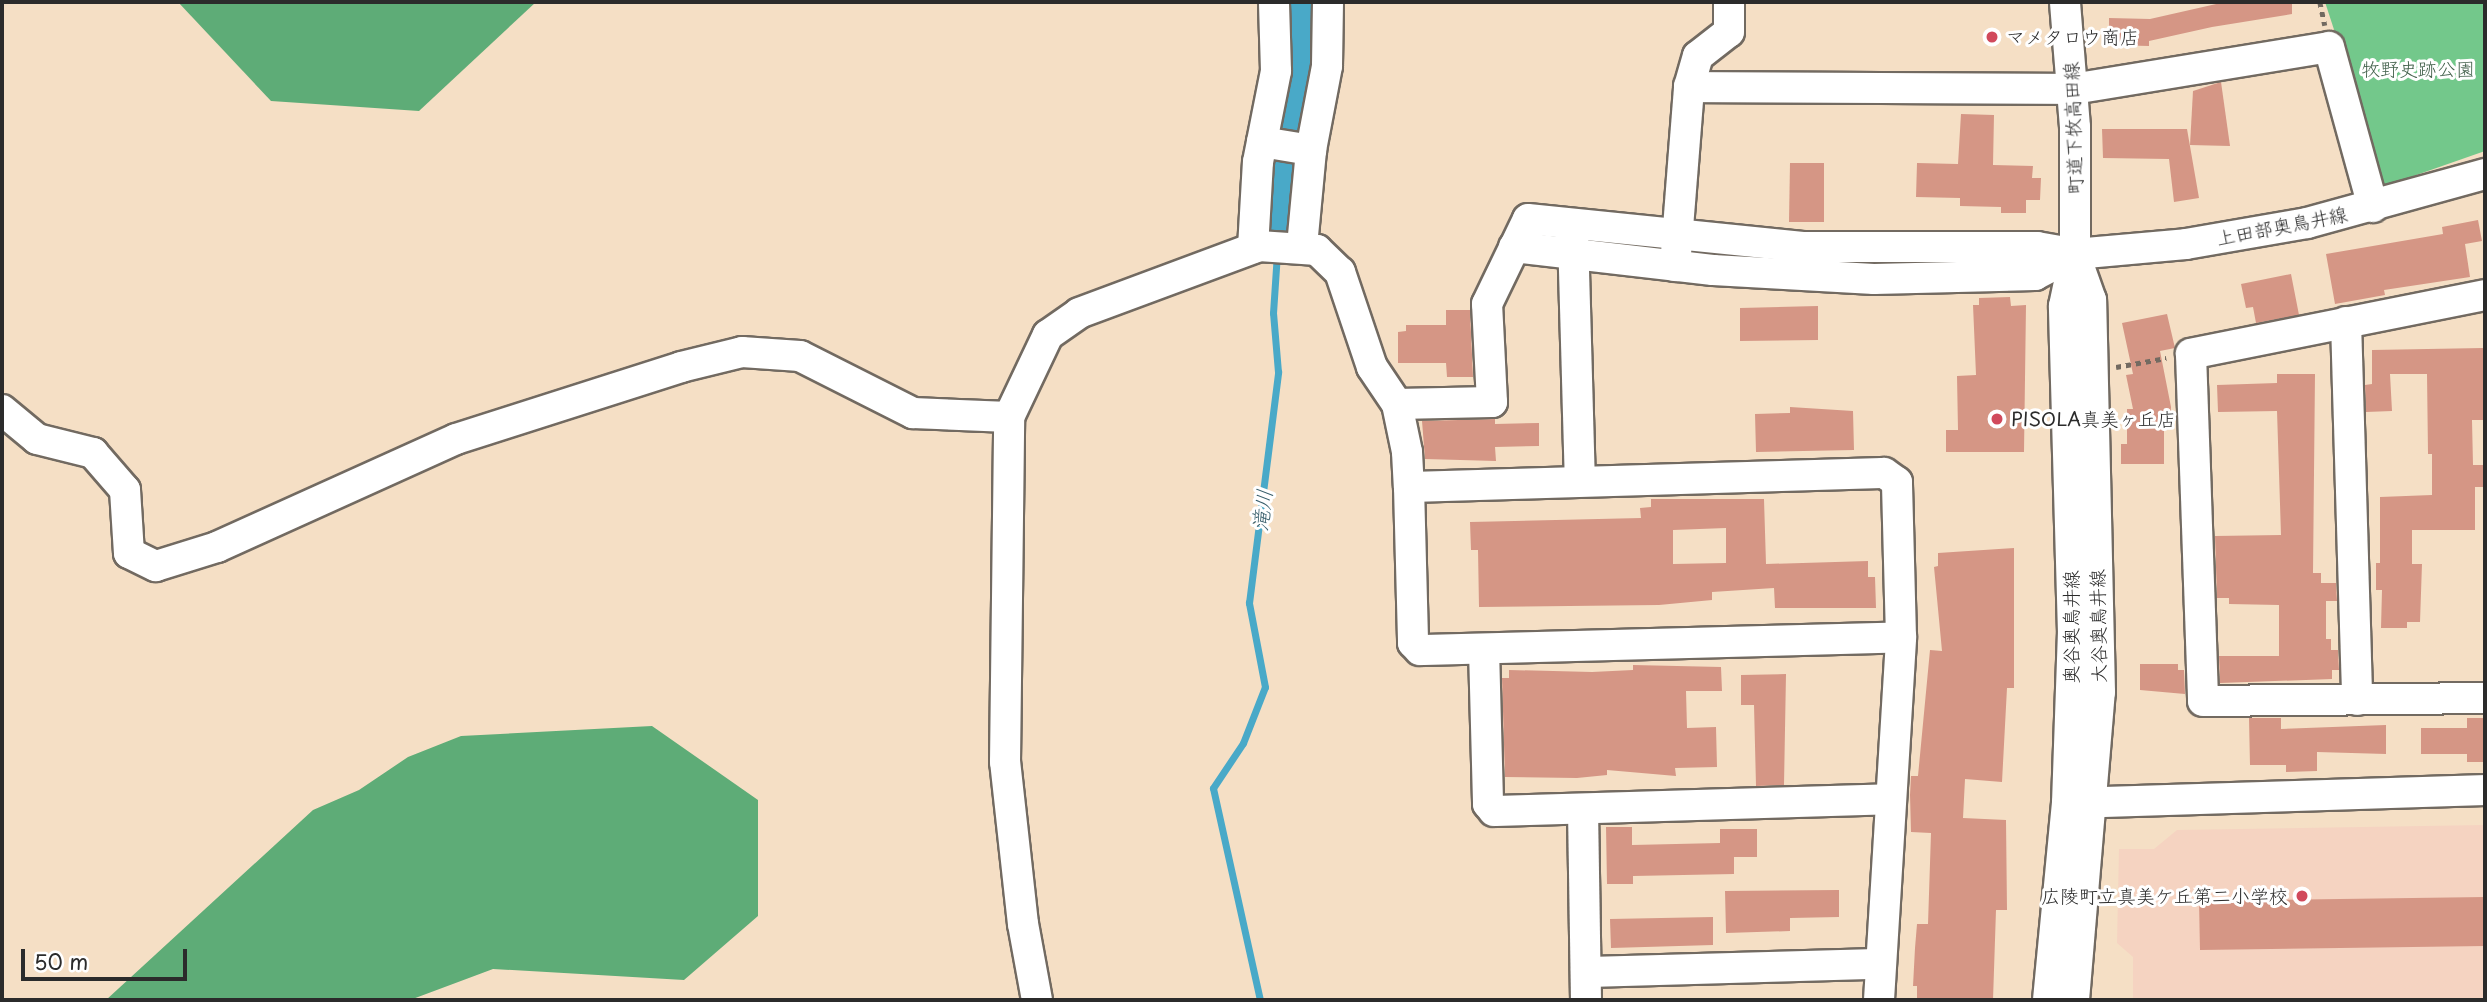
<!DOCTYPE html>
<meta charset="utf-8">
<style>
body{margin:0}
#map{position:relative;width:2487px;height:1002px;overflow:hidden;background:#f5dfc5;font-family:"Playpen Sans","Klee One",sans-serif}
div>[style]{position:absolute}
.built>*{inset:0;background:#f5d3c1}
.green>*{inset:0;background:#73c88b}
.forest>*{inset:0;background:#5eac77}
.stream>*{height:7px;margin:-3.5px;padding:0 3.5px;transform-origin:3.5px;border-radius:3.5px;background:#49a9c8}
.river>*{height:40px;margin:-20px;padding:0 20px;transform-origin:20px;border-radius:20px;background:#49a9c8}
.building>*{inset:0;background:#d59685}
.path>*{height:4.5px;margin-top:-2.25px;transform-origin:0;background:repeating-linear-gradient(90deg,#726a61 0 5px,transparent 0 10px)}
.roads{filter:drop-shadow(2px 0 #726a61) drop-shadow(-2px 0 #726a61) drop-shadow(0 2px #726a61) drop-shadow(0 -2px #726a61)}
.minor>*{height:30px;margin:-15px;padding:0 15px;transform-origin:15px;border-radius:15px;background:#fff}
.dots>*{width:19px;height:19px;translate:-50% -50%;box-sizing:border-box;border:4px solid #fff;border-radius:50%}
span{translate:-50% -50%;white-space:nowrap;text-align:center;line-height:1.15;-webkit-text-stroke:6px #fff;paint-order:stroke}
.poi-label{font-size:19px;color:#2b2b2b}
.left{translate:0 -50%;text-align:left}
.right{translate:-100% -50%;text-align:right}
.park-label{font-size:19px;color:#44624d}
.street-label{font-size:19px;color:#2b2b2b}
.water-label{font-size:21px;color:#375d6a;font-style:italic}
.frame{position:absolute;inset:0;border:4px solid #2b2b2b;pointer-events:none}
.scale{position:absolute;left:21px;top:949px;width:166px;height:32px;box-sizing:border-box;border:4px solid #2b2b2b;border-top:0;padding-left:9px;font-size:21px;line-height:24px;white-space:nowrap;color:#2b2b2b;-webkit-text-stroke:5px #fff;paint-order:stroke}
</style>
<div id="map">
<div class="built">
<i style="clip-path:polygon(2485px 825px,2485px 1000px,2133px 1000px,2133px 957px,2117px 943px,2119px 849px,2154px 849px,2177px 830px)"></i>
</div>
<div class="green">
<i style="clip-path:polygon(2325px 2px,2485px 2px,2485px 151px,2385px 186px)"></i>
</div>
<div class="forest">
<i style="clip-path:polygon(178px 2px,536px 2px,419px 111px,271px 101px)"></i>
<i style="clip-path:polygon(652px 726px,758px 800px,758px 916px,684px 980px,493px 969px,410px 1000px,106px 1000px,313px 810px,359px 790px,408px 757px,461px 736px)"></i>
</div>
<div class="stream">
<i style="left:1260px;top:1000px;width:217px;rotate:-102.5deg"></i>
<i style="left:1213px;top:788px;width:54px;rotate:-56.3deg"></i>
<i style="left:1243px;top:743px;width:60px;rotate:-68.6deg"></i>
<i style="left:1265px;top:687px;width:86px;rotate:-100.8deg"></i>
<i style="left:1249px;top:603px;width:233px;rotate:-82.8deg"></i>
<i style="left:1278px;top:372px;width:59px;rotate:-94.8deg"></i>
<i style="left:1273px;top:313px;width:60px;rotate:-86.2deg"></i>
</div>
<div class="river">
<i style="left:1278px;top:235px;width:194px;rotate:-82.6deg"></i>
<i style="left:1303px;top:43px;width:41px;rotate:-92.8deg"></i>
</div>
<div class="building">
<i style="clip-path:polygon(2225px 2px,2292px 2px,2292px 14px,2212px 27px,2149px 41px,2149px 46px,2109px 45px,2109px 18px,2150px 19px)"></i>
<i style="clip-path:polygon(2221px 82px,2230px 146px,2190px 145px,2193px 91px)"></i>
<i style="clip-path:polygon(1961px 114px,1994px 115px,1993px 165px,2033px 166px,2032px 178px,2041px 178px,2040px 200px,2026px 200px,2026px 213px,2001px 213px,2001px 207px,1960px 206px,1960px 198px,1916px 197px,1917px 163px,1958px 164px)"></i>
<i style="clip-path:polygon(2102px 129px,2187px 129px,2199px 198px,2174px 202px,2169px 159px,2103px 158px)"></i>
<i style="clip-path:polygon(1790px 163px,1824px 163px,1824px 222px,1789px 222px)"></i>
<i style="clip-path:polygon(2478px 220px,2482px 241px,2465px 244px,2470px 277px,2384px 290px,2385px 295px,2335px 304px,2326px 254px,2443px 234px,2442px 227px)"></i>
<i style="clip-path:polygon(2291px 274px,2299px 315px,2256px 323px,2253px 307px,2246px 308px,2241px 284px)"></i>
<i style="clip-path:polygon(2010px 297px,2011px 306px,2026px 305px,2024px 452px,1946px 452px,1946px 430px,1958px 430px,1957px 376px,1976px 375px,1973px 305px,1979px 305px,1979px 298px)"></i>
<i style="clip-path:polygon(1818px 306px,1818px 340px,1740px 341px,1740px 308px)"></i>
<i style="clip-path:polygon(1446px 310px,1470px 310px,1473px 377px,1447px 377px,1446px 363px,1398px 363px,1398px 332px,1406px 331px,1406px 325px,1446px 325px)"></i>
<i style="clip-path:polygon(2167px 314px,2175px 348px,2160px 351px,2171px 407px,2170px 426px,2164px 426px,2164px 464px,2121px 464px,2121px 444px,2127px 444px,2127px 409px,2133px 409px,2126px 375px,2133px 374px,2122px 323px)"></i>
<i style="clip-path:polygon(2483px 348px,2484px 420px,2472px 420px,2473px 465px,2485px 465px,2485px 487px,2475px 487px,2475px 530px,2412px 530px,2412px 564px,2422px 564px,2420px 622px,2407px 622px,2407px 628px,2381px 628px,2382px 590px,2376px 590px,2376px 563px,2380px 563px,2380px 497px,2432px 495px,2432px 454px,2428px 454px,2427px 374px,2390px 374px,2392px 411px,2366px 412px,2365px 385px,2372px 384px,2372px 350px)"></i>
<i style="clip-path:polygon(2277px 374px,2315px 374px,2313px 573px,2321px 573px,2321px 583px,2336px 583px,2337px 601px,2326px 601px,2326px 639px,2331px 639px,2331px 650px,2338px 650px,2339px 670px,2332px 670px,2332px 679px,2220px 683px,2219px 656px,2279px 656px,2279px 605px,2229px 604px,2229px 598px,2217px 598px,2215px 536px,2281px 535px,2277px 411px,2218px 412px,2217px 385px,2277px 383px)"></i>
<i style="clip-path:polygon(1790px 407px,1853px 411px,1854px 450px,1756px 452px,1755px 414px,1790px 413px)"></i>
<i style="clip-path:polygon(1495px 419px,1495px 424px,1539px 423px,1539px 446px,1495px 447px,1496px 461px,1425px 459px,1422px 421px)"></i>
<i style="clip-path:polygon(evenodd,1651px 499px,1764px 499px,1766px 564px,1868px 561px,1868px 577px,1875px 577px,1876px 608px,1775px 608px,1774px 588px,1712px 592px,1712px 600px,1659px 605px,1479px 607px,1478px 550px,1471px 550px,1470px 522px,1641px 518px,1640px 508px,1651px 507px,1651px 499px,1726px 528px,1726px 563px,1673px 564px,1673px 530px,1726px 528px)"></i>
<i style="clip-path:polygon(2014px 548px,2014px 688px,2007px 688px,2002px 782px,1965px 779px,1963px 818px,2006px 820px,2007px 910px,1996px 910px,1993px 1000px,1917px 1000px,1917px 986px,1913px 986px,1915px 948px,1917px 924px,1928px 924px,1931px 833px,1911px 832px,1910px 795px,1911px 776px,1918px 776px,1930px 650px,1942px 651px,1934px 567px,1938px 566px,1938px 553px)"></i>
<i style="clip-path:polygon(2140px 664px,2178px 664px,2178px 670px,2184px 670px,2185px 694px,2140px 690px)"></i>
<i style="clip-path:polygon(1633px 665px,1721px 667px,1722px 691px,1686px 691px,1687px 728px,1716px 727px,1717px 767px,1675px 768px,1676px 776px,1607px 770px,1607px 775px,1577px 778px,1505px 777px,1502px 678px,1509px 678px,1509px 670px,1592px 672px,1633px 670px)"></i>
<i style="clip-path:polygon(1786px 674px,1784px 785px,1756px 786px,1754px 705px,1741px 705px,1741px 675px)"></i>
<i style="clip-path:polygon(2249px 718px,2281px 718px,2281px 729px,2386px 725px,2386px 754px,2317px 752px,2317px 771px,2286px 772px,2286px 765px,2250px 765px)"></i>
<i style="clip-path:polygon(2467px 718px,2485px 718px,2485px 762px,2467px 762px,2467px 754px,2421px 754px,2421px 728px,2467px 728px)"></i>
<i style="clip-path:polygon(1606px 827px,1632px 827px,1632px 845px,1720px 843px,1720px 829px,1757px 829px,1757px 857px,1734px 857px,1734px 874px,1633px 876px,1633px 884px,1607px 884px)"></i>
<i style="clip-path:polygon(1839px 890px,1839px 917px,1790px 918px,1790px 931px,1726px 933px,1725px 891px)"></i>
<i style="clip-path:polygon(2485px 897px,2485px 946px,2200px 950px,2199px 901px)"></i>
<i style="clip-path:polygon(1713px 917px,1713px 945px,1611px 948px,1610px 919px)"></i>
</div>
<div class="path">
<i style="left:2320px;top:2px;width:24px;rotate:78deg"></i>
<i style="left:2116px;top:367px;width:51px;rotate:-10.2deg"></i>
</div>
<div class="roads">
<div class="minor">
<i style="left:1689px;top:87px;width:32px;rotate:-74deg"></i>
<i style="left:1698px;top:56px;width:39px;rotate:-38deg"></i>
<i style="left:1729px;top:32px;width:30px;rotate:-90deg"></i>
<i style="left:1262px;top:142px;width:50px;rotate:9.3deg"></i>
<i style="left:1573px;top:235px;width:245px;rotate:88.4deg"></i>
<i style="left:1302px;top:246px;width:96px;rotate:-84.6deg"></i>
<i style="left:1311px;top:150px;width:86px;rotate:-79.2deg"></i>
<i style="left:1327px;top:66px;width:64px;rotate:-89.1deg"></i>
<i style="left:1514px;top:247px;width:200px;rotate:6.6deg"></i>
<i style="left:1713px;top:270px;width:161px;rotate:3.2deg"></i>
<i style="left:1874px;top:279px;width:161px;rotate:-1.4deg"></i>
<i style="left:2035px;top:275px;width:45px;rotate:-27.7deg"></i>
<i style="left:1253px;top:248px;width:86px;rotate:-86.7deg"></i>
<i style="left:1258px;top:162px;width:93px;rotate:-78.8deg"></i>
<i style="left:1276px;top:71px;width:69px;rotate:-91.7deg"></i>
<i style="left:1675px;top:266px;width:180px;rotate:-85.5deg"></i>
<i style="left:1689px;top:87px;width:384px;rotate:0.3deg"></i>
<i style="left:2073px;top:89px;width:259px;rotate:-9.3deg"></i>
<i style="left:2329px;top:47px;width:166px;rotate:74.6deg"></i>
<i style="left:2485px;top:295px;width:300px;rotate:168.7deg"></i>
<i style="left:2191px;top:354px;width:347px;rotate:88deg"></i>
<i style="left:2203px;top:701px;width:282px;rotate:-0.6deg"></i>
<i style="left:2346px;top:322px;width:378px;rotate:88.3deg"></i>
<i style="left:1397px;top:404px;width:95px;rotate:-1.2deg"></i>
<i style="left:1492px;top:402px;width:98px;rotate:-92.9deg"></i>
<i style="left:1487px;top:304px;width:94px;rotate:-64.2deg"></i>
<i style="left:1528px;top:219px;width:276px;rotate:5.8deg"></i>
<i style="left:1803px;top:247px;width:234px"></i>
<i style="left:2037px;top:247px;width:39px;rotate:10deg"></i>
<i style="left:2075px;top:254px;width:111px;rotate:-5.1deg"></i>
<i style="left:2186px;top:244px;width:123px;rotate:-9.8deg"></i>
<i style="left:2307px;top:223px;width:185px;rotate:-15.4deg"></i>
<i style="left:2px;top:410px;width:45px;rotate:39.6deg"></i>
<i style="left:37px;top:439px;width:58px;rotate:14deg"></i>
<i style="left:93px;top:453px;width:49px;rotate:49.1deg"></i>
<i style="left:125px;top:490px;width:63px;rotate:86.4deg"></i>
<i style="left:129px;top:553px;width:30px;rotate:26deg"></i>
<i style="left:156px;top:566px;width:64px;rotate:-17.3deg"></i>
<i style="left:217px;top:547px;width:262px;rotate:-24.3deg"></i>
<i style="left:456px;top:439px;width:236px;rotate:-17.7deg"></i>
<i style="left:681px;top:367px;width:63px;rotate:-13.8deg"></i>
<i style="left:742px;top:352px;width:58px;rotate:3.9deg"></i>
<i style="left:800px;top:356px;width:127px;rotate:26.8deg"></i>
<i style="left:913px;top:413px;width:96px;rotate:2.4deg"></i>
<i style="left:1484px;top:649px;width:155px;rotate:88.5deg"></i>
<i style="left:1488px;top:804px;width:9px;rotate:49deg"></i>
<i style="left:1494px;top:811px;width:397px;rotate:-1.7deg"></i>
<i style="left:2071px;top:803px;width:414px;rotate:-1.8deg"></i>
<i style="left:1583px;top:809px;width:191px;rotate:89.1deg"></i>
<i style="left:1586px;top:972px;width:294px;rotate:-1.6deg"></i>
<i style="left:1037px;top:1000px;width:77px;rotate:-100.4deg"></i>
<i style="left:1023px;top:924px;width:163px;rotate:-96.3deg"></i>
<i style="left:1005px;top:762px;width:345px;rotate:-89.3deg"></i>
<i style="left:1009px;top:417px;width:91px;rotate:-64.6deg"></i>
<i style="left:1048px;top:335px;width:38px;rotate:-35deg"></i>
<i style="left:1079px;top:313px;width:192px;rotate:-20.4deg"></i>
<i style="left:1259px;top:246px;width:58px;rotate:3.9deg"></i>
<i style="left:1317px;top:250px;width:32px;rotate:44deg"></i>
<i style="left:1340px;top:272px;width:100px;rotate:71.4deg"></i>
<i style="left:1372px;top:367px;width:45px;rotate:56deg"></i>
<i style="left:1397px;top:404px;width:49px;rotate:78.2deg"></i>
<i style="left:1407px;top:452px;width:35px;rotate:87deg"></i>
<i style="left:1879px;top:1000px;width:364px;rotate:-86.5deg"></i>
<i style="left:1901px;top:637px;width:155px;rotate:-91.5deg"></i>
<i style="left:1897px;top:482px;width:16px;rotate:-145deg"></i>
<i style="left:1884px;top:473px;width:475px;rotate:178.3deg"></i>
<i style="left:1409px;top:487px;width:156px;rotate:88.5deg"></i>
<i style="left:1413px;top:643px;width:10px;rotate:45deg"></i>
<i style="left:1420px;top:650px;width:481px;rotate:-1.5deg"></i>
<i style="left:2048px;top:1000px;width:198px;rotate:-84.5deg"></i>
<i style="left:2067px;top:803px;width:170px;rotate:-88deg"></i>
<i style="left:2073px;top:633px;width:327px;rotate:-91.6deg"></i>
<i style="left:2064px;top:306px;width:53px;rotate:-78.1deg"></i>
<i style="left:2075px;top:254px;width:127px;rotate:-90deg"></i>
<i style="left:2075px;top:127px;width:125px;rotate:-94.6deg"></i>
<i style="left:2074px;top:1000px;width:309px;rotate:-85.2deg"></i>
<i style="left:2100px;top:692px;width:392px;rotate:-91.3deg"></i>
<i style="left:2091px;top:300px;width:48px;rotate:-109.6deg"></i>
</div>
</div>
<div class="dots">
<i style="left:1992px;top:37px;background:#d1495b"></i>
<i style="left:1997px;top:419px;background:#d1495b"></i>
<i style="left:2302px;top:896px;background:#d1495b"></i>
</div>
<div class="poi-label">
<span class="left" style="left:2006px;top:37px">マメタロウ商店</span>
<span class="left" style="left:2011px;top:419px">PISOLA真美ヶ丘店</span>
<span class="right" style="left:2288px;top:896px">広陵町立真美ケ丘第二小学校</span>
</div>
<div class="park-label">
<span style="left:2418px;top:69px">牧野史跡公園</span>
</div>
<div class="street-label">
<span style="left:2073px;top:128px;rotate:-92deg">町道下牧高田線</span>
<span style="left:2282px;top:226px;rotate:-11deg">上田部奥鳥井線</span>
<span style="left:2098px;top:626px;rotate:-91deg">大谷奥鳥井線</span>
<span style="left:2071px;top:627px;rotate:-90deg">奥谷奥鳥井線</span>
</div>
<div class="water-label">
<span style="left:1261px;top:510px;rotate:-83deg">滝川</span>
</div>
<div class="frame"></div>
<div class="scale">50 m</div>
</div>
